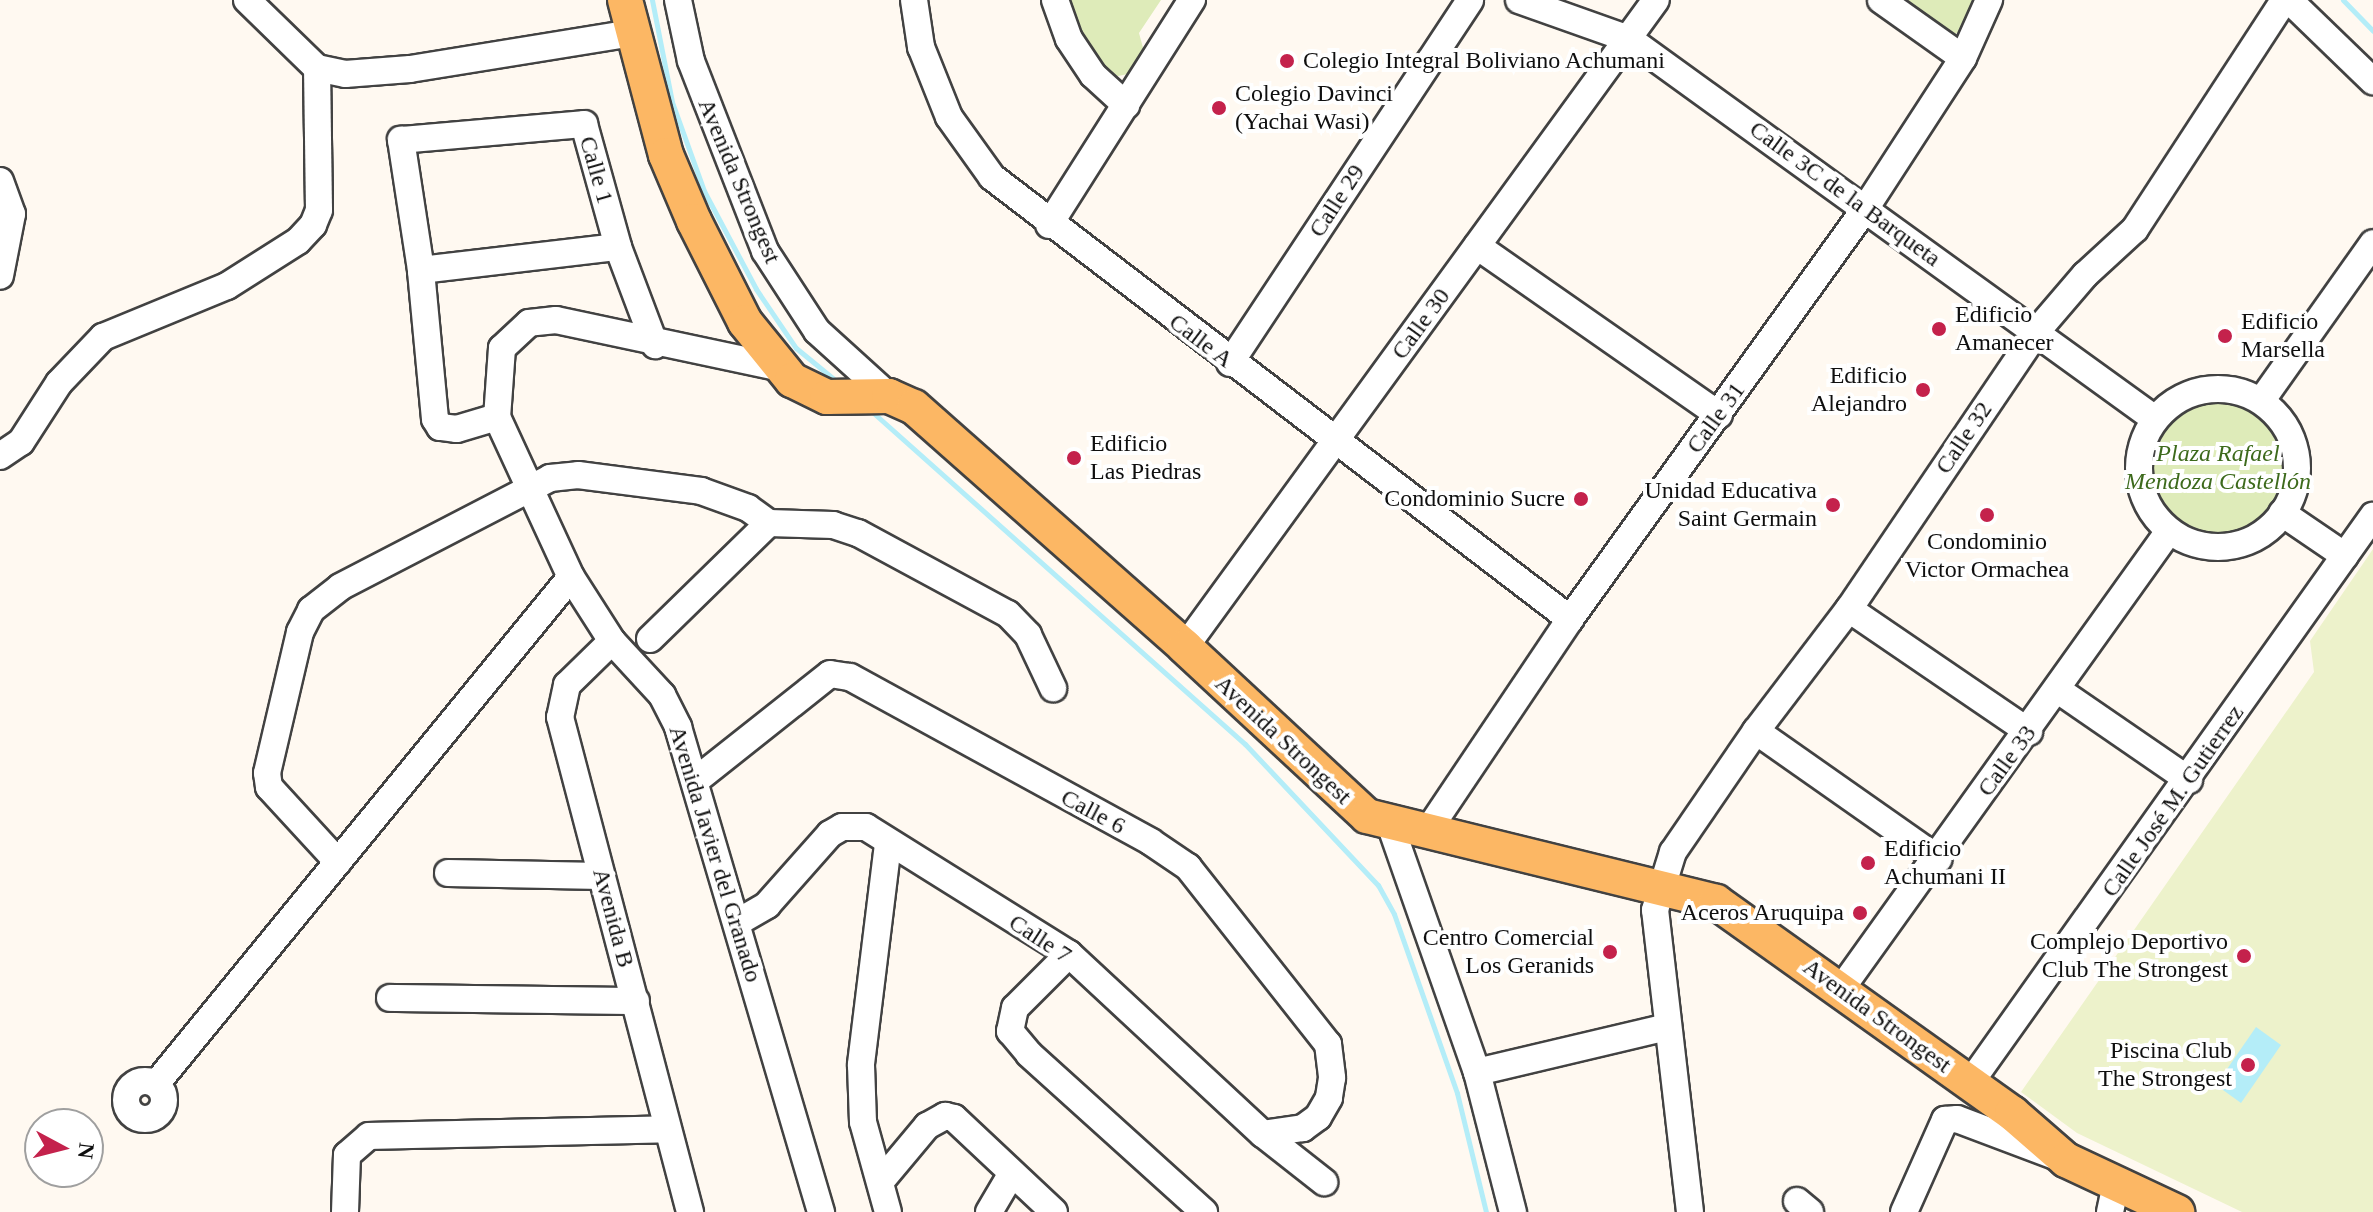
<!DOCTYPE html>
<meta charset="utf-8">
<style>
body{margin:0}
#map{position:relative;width:2373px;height:1212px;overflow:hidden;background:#fff9f1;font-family:Georgia,serif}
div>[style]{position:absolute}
.green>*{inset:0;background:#deebb9}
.round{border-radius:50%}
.pitch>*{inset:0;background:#edf2cb}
.water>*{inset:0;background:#b4edf8}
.stream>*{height:5px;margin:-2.5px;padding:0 2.5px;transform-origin:2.5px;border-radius:2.5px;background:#b4edf8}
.roads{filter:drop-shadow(2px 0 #424242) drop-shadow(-2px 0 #424242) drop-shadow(0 2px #424242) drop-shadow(0 -2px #424242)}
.minor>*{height:26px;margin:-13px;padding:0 13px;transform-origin:13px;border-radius:13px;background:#fff}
.minor>.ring{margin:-13px;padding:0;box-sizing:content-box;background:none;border:26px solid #fff;border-radius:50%}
.major>*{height:34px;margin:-17px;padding:0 17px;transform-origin:17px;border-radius:17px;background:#fcb764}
.dots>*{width:22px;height:22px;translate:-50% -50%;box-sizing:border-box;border:4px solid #fff;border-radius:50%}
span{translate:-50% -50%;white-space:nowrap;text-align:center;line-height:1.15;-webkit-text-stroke:8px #fff;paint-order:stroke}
.poi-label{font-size:24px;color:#0f0f0f}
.left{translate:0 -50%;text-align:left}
.right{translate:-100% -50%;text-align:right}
.street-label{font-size:24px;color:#0f0f0f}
.park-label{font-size:24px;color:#3d6a1c;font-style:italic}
.north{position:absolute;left:24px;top:1108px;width:80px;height:80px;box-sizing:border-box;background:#fff;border:2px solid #9f9f9f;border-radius:50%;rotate:97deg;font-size:22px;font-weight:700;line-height:32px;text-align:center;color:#0f0f0f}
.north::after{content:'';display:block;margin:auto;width:28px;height:36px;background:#c4224c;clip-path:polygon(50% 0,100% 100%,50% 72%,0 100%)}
</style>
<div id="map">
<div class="green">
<i style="clip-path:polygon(1067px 0,1161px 0,1139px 33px,1145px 55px,1133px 73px,1113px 77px,1094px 56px,1074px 26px)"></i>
<i style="clip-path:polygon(1895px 0,1974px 0,1960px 31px,1952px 36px)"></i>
<i class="round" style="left:2152px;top:402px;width:132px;height:132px"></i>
</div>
<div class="pitch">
<i style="clip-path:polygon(2373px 549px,2373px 1212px,2242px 1212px,2077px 1133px,2021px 1092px,2314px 672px,2310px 641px)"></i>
</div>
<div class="water">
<i style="clip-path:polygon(2256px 1027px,2281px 1045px,2241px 1103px,2216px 1085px)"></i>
</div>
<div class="stream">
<i style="left:652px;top:0;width:104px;rotate:78.9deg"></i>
<i style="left:672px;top:102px;width:95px;rotate:70.2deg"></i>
<i style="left:704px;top:191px;width:111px;rotate:62deg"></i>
<i style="left:756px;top:289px;width:71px;rotate:55.9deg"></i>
<i style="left:796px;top:348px;width:57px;rotate:39.3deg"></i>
<i style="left:2343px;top:0;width:43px;rotate:45.9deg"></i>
<i style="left:869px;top:409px;width:504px;rotate:41.7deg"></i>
<i style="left:1245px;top:744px;width:194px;rotate:46.7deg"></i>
<i style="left:1378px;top:885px;width:33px;rotate:61deg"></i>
<i style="left:1394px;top:914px;width:190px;rotate:70.6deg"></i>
<i style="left:1457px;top:1093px;width:122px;rotate:76.3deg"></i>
</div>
<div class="roads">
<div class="minor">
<i style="left:247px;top:0;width:98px;rotate:44.2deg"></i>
<i style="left:317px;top:68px;width:29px;rotate:12deg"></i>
<i style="left:345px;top:74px;width:65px;rotate:-4.4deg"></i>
<i style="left:410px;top:69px;width:226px;rotate:-9.2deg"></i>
<i style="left:678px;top:0;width:62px;rotate:78deg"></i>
<i style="left:691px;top:61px;width:204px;rotate:68.7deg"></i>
<i style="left:765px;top:251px;width:95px;rotate:57deg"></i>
<i style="left:817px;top:331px;width:97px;rotate:42.1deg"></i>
<i style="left:914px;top:0;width:48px;rotate:81.5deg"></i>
<i style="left:921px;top:47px;width:75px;rotate:68.2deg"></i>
<i style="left:949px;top:117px;width:74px;rotate:54.4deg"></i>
<i style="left:992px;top:177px;width:728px;rotate:37.41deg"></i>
<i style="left:1055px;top:0;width:41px;rotate:70.3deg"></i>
<i style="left:1069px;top:39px;width:43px;rotate:56.3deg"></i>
<i style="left:1093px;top:75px;width:45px;rotate:42.3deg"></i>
<i style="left:1519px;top:0;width:117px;rotate:19.5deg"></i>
<i style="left:1629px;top:39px;width:649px;rotate:35.85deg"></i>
<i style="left:1881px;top:0;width:100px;rotate:35.3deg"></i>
<i style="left:2289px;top:0;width:117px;rotate:44deg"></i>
<i style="left:0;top:181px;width:35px;rotate:70deg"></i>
<i style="left:12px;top:214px;width:63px;rotate:101deg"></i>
<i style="left:1049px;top:225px;width:267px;rotate:-57.6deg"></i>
<i style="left:1477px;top:246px;width:295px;rotate:34.9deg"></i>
<i style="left:421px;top:270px;width:198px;rotate:-6.7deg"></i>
<i style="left:1230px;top:363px;width:435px;rotate:-56.5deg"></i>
<i style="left:777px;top:367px;width:226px;rotate:-168deg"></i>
<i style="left:556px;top:320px;width:27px;rotate:174deg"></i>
<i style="left:529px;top:323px;width:37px;rotate:137deg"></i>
<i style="left:502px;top:348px;width:69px;rotate:94.1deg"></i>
<i style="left:497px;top:417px;width:176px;rotate:65.2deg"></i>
<i style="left:571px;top:577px;width:76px;rotate:57.4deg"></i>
<i style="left:612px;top:641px;width:74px;rotate:47.2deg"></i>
<i style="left:662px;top:695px;width:36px;rotate:63deg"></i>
<i style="left:678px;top:727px;width:506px;rotate:73.57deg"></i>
<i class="ring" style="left:2139px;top:389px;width:132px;height:132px"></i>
<i style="left:2262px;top:400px;width:192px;rotate:-54.7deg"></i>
<i style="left:497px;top:417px;width:42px;rotate:163.3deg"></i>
<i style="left:457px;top:429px;width:17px;rotate:-173deg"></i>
<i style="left:440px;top:427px;width:9px;rotate:-122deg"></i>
<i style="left:435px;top:419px;width:150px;rotate:-95.4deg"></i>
<i style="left:421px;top:270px;width:132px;rotate:-98.7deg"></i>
<i style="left:401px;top:140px;width:184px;rotate:-5deg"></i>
<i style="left:584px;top:124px;width:128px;rotate:74.5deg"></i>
<i style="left:618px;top:247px;width:105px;rotate:69.3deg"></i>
<i style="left:0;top:456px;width:25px;rotate:-34deg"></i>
<i style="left:21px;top:442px;width:70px;rotate:-57.2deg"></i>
<i style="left:59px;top:383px;width:64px;rotate:-46.3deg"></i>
<i style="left:103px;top:337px;width:134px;rotate:-22.4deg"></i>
<i style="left:227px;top:286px;width:84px;rotate:-32.4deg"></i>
<i style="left:298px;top:241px;width:22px;rotate:-47deg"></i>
<i style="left:313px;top:225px;width:16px;rotate:-68deg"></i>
<i style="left:319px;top:210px;width:142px;rotate:-90.8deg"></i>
<i style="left:2282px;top:513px;width:76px;rotate:34.3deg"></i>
<i style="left:1849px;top:609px;width:218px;rotate:34.3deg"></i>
<i style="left:650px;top:639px;width:166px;rotate:-44.3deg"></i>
<i style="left:612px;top:641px;width:63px;rotate:135.6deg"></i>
<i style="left:567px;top:685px;width:33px;rotate:102deg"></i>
<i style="left:560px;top:717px;width:512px;rotate:75.28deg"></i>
<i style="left:1185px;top:647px;width:800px;rotate:-53.95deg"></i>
<i style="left:2058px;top:690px;width:159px;rotate:34.5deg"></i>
<i style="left:1756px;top:731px;width:223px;rotate:35.1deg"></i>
<i style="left:695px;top:781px;width:172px;rotate:-38.4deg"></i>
<i style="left:830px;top:674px;width:20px;rotate:9deg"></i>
<i style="left:850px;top:677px;width:343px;rotate:28.7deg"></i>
<i style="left:1151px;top:842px;width:45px;rotate:34deg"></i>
<i style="left:1188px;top:867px;width:226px;rotate:51.7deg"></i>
<i style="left:1328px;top:1044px;width:34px;rotate:83deg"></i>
<i style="left:1332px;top:1078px;width:20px;rotate:99deg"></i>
<i style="left:1329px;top:1098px;width:22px;rotate:120deg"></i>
<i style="left:1318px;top:1117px;width:19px;rotate:144deg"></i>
<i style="left:1303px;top:1128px;width:40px;rotate:171.5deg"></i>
<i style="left:1390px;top:824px;width:263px;rotate:70.7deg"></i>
<i style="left:1477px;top:1072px;width:145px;rotate:75.6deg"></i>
<i style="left:1429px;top:829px;width:253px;rotate:-56.1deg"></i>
<i style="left:1570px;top:619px;width:505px;rotate:-54.26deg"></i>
<i style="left:1865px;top:209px;width:180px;rotate:-57deg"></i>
<i style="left:1963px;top:58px;width:64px;rotate:-65.9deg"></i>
<i style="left:888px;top:844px;width:223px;rotate:97deg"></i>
<i style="left:861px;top:1065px;width:57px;rotate:88deg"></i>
<i style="left:863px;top:1122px;width:93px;rotate:74.5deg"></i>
<i style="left:338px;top:862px;width:102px;rotate:-132.6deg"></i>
<i style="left:269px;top:787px;width:14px;rotate:-98deg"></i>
<i style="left:267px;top:773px;width:145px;rotate:-76.8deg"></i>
<i style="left:300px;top:632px;width:25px;rotate:-63deg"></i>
<i style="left:311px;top:610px;width:37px;rotate:-38deg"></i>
<i style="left:340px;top:587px;width:237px;rotate:-27.4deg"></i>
<i style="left:550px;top:478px;width:28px;rotate:-6deg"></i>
<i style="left:578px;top:475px;width:124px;rotate:7.4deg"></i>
<i style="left:701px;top:491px;width:50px;rotate:19.9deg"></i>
<i style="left:748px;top:508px;width:26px;rotate:36deg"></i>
<i style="left:769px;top:523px;width:64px;rotate:1.8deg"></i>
<i style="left:833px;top:525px;width:26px;rotate:18deg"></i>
<i style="left:858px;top:533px;width:170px;rotate:28.4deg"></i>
<i style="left:1008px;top:614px;width:29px;rotate:46deg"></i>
<i style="left:1028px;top:635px;width:59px;rotate:64.7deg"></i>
<i style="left:448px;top:873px;width:153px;rotate:1.1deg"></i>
<i style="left:738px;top:922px;width:34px;rotate:-30deg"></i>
<i style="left:767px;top:905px;width:95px;rotate:-48.4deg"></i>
<i style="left:830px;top:834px;width:14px;rotate:-30deg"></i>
<i style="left:842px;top:827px;width:24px"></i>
<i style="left:866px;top:827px;width:239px;rotate:32deg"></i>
<i style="left:1069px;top:954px;width:265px;rotate:42.9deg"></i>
<i style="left:1263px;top:1134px;width:78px;rotate:38.2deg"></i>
<i style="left:1069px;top:954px;width:76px;rotate:135deg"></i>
<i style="left:1015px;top:1008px;width:24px;rotate:102deg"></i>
<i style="left:1010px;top:1031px;width:30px;rotate:50deg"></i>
<i style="left:1029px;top:1054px;width:236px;rotate:42.1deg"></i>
<i style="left:1841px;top:989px;width:563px;rotate:-54.39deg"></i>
<i style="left:390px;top:998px;width:246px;rotate:0.7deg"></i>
<i style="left:1477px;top:1072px;width:195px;rotate:-13.3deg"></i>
<i class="ring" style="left:126px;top:1081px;width:12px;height:12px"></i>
<i style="left:1970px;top:1083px;width:696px;rotate:-54.6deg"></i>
<i style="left:156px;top:1084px;width:655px;rotate:-50.7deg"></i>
<i style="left:881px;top:1181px;width:72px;rotate:-50.1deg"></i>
<i style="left:927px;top:1126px;width:21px;rotate:-29deg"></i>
<i style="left:945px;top:1116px;width:9px;rotate:13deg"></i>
<i style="left:954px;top:1118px;width:137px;rotate:43.2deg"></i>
<i style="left:1797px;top:1201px;width:17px;rotate:40deg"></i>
<i style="left:345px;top:1212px;width:57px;rotate:-88deg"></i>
<i style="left:347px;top:1155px;width:29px;rotate:-41deg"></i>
<i style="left:369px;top:1136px;width:298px;rotate:-1.3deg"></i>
<i style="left:989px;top:1212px;width:45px;rotate:-59.5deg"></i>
<i style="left:1690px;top:1212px;width:304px;rotate:-96.6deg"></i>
<i style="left:1655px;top:910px;width:61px;rotate:-72.8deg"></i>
<i style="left:1673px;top:852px;width:147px;rotate:-55.6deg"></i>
<i style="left:1756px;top:731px;width:153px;rotate:-52.7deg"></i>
<i style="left:1849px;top:609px;width:336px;rotate:-55.9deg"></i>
<i style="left:2037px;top:331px;width:74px;rotate:-49.4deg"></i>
<i style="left:2085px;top:275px;width:68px;rotate:-42.6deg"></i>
<i style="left:2135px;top:229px;width:273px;rotate:-56.9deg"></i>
<i style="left:1904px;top:1212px;width:101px;rotate:-66deg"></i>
<i style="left:1945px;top:1120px;width:12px;rotate:-5deg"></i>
<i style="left:1957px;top:1119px;width:105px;rotate:20.7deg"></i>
<i style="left:2110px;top:1212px;width:29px;rotate:-78deg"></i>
</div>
<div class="major">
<i style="left:625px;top:0;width:160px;rotate:75.2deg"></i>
<i style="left:666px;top:155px;width:72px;rotate:67deg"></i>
<i style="left:694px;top:221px;width:113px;rotate:63.2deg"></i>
<i style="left:745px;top:322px;width:75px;rotate:51deg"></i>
<i style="left:792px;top:380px;width:39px;rotate:26deg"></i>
<i style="left:827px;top:397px;width:62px;rotate:-0.9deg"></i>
<i style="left:889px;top:396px;width:27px;rotate:24deg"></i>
<i style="left:914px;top:407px;width:362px;rotate:41.5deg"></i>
<i style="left:1185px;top:647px;width:248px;rotate:42.9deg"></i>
<i style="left:1367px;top:816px;width:359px;rotate:13.8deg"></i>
<i style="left:1716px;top:902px;width:364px;rotate:35.5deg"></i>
<i style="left:2012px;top:1113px;width:72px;rotate:41deg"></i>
<i style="left:2066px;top:1160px;width:123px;rotate:25.1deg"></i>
</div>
</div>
<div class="dots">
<i style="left:1287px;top:61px;background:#c4224c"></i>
<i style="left:1219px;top:108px;background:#c4224c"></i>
<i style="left:1939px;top:329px;background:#c4224c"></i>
<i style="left:2225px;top:336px;background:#c4224c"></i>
<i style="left:1923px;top:390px;background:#c4224c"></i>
<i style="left:1074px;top:458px;background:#c4224c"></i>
<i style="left:1581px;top:499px;background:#c4224c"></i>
<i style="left:1833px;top:505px;background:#c4224c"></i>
<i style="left:1987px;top:515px;background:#c4224c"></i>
<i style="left:1868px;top:863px;background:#c4224c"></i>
<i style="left:1860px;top:913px;background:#c4224c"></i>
<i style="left:1610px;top:952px;background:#c4224c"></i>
<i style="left:2244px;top:956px;background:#c4224c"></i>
<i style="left:2248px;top:1065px;background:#c4224c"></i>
</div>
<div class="poi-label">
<span class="left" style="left:1303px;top:61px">Colegio Integral Boliviano Achumani</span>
<span class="left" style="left:1235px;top:108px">Colegio Davinci<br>(Yachai Wasi)</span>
<span class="left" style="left:1955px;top:329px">Edificio<br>Amanecer</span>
<span class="left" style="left:2241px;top:336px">Edificio<br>Marsella</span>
<span class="right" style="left:1907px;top:390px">Edificio<br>Alejandro</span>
<span class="left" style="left:1090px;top:458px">Edificio<br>Las Piedras</span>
<span class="right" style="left:1817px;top:505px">Unidad Educativa<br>Saint Germain</span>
<span class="right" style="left:1565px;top:499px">Condominio Sucre</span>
<span style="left:1987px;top:556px">Condominio<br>Victor Ormachea</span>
<span class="left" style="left:1884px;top:863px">Edificio<br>Achumani II</span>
<span class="right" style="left:1844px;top:913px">Aceros Aruquipa</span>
<span class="right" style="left:1594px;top:952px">Centro Comercial<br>Los Geranids</span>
<span class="right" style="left:2228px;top:956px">Complejo Deportivo<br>Club The Strongest</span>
<span class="right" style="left:2232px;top:1065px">Piscina Club<br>The Strongest</span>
</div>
<div class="street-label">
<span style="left:596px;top:170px;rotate:74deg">Calle 1</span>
<span style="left:739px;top:181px;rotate:67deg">Avenida Strongest</span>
<span style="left:1845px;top:194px;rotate:36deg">Calle 3C de la Barqueta</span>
<span style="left:1337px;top:201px;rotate:-57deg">Calle 29</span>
<span style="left:1421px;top:324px;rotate:-54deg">Calle 30</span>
<span style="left:1201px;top:341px;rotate:37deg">Calle A</span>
<span style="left:1716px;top:418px;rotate:-54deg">Calle 31</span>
<span style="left:1964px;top:438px;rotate:-56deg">Calle 32</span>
<span style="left:1283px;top:740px;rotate:43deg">Avenida Strongest</span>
<span style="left:2007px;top:761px;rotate:-54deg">Calle 33</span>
<span style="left:2173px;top:801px;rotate:-55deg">Calle José M. Gutierrez</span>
<span style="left:1093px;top:812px;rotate:28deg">Calle 6</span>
<span style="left:715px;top:854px;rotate:73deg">Avenida Javier del Granado</span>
<span style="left:613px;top:918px;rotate:75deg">Avenida B</span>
<span style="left:1040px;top:939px;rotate:33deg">Calle 7</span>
<span style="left:1877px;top:1016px;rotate:36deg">Avenida Strongest</span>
</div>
<div class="park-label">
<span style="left:2218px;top:468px">Plaza Rafael<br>Mendoza Castellón</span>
</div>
<div class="north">N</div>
</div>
